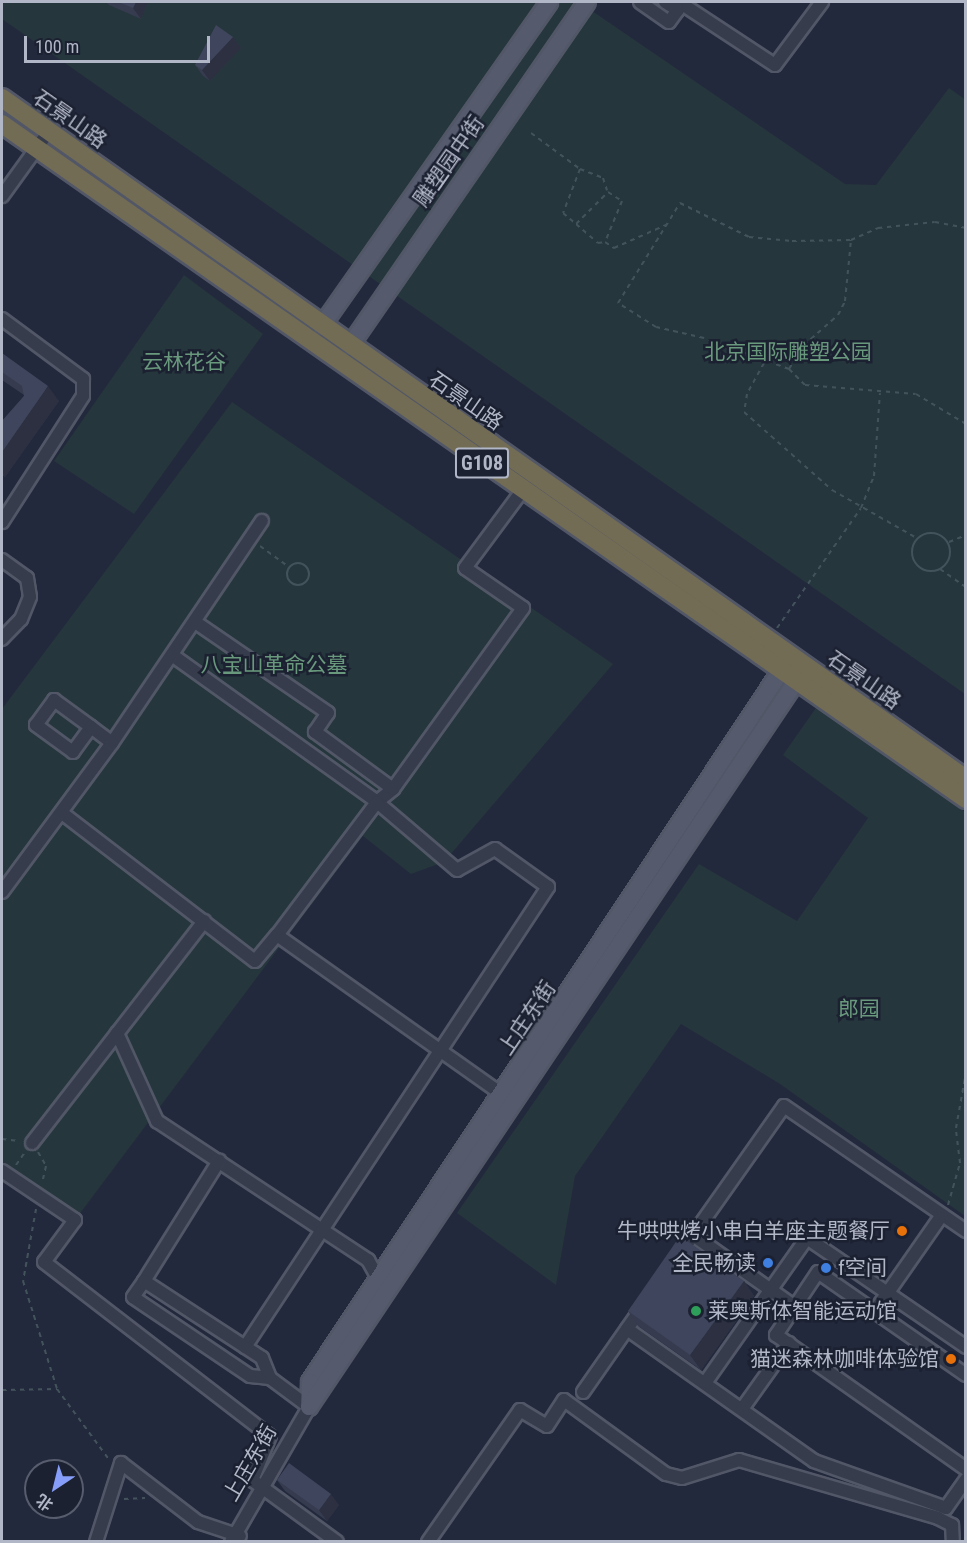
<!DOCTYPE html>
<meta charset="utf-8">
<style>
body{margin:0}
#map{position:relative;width:967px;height:1543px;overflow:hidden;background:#23293c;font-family:"Roboto Condensed","Noto Sans SC",sans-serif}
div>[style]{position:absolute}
.green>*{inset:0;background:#25363d}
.path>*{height:2px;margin-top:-1px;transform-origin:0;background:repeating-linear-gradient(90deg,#43535b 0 4.5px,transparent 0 9px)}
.path>.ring{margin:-1px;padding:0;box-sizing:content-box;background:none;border:2px solid #43535b;border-radius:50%}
.roads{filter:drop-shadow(2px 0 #525767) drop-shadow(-2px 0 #525767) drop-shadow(0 2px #525767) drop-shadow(0 -2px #525767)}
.minor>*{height:12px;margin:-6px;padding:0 6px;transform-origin:6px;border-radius:6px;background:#373c4d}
.major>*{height:16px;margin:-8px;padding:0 8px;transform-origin:8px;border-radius:8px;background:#555a6d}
.highway>*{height:18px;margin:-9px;padding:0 9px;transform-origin:9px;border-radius:9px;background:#736c54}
.wall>*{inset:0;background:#363b4f}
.shaded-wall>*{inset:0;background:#2c3040}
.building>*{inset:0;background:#3f455c}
.dots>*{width:16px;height:16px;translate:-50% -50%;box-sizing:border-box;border:3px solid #1c2131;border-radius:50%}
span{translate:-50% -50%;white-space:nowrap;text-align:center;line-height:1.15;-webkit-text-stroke:5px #1c2131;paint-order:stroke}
.shield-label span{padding:2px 4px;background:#1c2131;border:2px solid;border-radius:4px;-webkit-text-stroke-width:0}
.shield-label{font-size:20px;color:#b2b7c8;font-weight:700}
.street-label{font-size:21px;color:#b2b7c8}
.park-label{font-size:21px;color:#69997d}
.poi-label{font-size:21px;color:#b2b7c8}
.right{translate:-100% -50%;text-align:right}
.left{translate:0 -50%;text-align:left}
.frame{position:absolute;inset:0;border:3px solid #b2b7c8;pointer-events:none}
.north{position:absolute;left:24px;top:1459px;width:60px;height:60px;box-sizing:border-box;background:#1c2131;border:2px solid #585d6d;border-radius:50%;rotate:215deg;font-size:16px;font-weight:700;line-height:24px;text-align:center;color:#b2b7c8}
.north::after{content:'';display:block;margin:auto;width:21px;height:27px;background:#869ef9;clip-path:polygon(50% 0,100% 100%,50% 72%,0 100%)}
.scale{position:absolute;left:24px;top:36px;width:186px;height:27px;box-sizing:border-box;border:3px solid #b2b7c8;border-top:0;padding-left:8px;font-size:18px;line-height:21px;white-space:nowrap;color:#b2b7c8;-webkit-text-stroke:4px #1c2131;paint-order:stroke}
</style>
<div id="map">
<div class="green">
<i style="clip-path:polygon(2px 2px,579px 2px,845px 184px,876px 185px,949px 88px,966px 100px,965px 694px,2px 19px)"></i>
<i style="clip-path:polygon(184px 275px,263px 334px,134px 514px,54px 461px)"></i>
<i style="clip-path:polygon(232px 402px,613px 664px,444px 862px,411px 874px,363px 836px,75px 1220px,2px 1171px,2px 709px)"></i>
<i style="clip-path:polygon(818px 705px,965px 812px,965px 1216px,780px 1084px,681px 1024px,575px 1176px,556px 1285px,457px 1213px,699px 864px,797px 921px,868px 818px,783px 755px)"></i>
</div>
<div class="path">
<i style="left:531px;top:133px;width:61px;rotate:36.3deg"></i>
<i style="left:580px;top:169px;width:47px;rotate:111.1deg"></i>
<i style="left:563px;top:213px;width:17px;rotate:40deg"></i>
<i style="left:576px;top:224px;width:45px;rotate:-45deg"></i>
<i style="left:608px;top:192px;width:17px;rotate:33deg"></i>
<i style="left:622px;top:201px;width:44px;rotate:112.5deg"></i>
<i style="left:605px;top:242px;width:11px;rotate:34deg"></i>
<i style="left:614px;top:248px;width:57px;rotate:-23.9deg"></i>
<i style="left:580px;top:169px;width:25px;rotate:21deg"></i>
<i style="left:603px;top:178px;width:13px;rotate:72deg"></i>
<i style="left:576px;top:224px;width:29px;rotate:41deg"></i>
<i style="left:598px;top:243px;width:7px;rotate:-8deg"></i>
<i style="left:764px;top:363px;width:35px;rotate:119deg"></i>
<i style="left:747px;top:394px;width:18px;rotate:99deg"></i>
<i style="left:744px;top:412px;width:118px;rotate:41.6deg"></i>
<i style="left:832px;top:490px;width:98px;rotate:29.5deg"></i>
<i style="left:789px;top:369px;width:90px;rotate:-160deg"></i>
<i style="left:704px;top:338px;width:49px;rotate:-167.1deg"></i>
<i style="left:656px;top:327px;width:45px;rotate:-147.7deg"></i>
<i style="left:618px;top:303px;width:118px;rotate:-58.2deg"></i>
<i style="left:680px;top:203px;width:77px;rotate:26.2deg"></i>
<i style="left:749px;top:237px;width:43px;rotate:5.3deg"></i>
<i style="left:792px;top:241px;width:59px;rotate:-1deg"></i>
<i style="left:851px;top:240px;width:30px;rotate:-24deg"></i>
<i style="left:878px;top:228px;width:57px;rotate:-6deg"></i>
<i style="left:935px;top:222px;width:32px;rotate:11deg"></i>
<i style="left:789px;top:369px;width:23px;rotate:45deg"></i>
<i style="left:805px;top:385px;width:111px;rotate:4.6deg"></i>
<i style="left:916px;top:394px;width:58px;rotate:31deg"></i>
<i style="left:789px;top:369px;width:28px;rotate:-58deg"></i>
<i style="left:804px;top:345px;width:45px;rotate:-41.4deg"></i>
<i style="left:838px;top:315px;width:16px;rotate:-63deg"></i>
<i style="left:845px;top:301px;width:61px;rotate:-84.4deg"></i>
<i class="ring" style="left:912px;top:533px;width:36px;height:36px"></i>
<i style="left:949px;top:542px;width:18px;rotate:-22deg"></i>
<i style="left:260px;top:546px;width:36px;rotate:36deg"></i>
<i class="ring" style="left:287px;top:563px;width:20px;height:20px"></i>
<i style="left:940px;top:569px;width:32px;rotate:35deg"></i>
<i style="left:777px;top:628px;width:146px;rotate:-55deg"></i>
<i style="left:861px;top:508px;width:35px;rotate:-68deg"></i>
<i style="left:874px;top:476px;width:83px;rotate:-85.9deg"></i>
<i style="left:2px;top:1139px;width:17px;rotate:7deg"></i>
<i style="left:38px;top:1152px;width:16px;rotate:60deg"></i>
<i style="left:46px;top:1166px;width:17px;rotate:103deg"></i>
<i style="left:16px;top:1165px;width:16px;rotate:-55deg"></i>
<i style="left:948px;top:1205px;width:44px;rotate:-74.1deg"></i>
<i style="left:960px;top:1163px;width:35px;rotate:-97deg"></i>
<i style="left:956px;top:1128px;width:57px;rotate:-79.9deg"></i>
<i style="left:36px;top:1209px;width:73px;rotate:100.2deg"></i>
<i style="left:23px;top:1281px;width:113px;rotate:72.5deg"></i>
<i style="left:57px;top:1389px;width:89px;rotate:53.6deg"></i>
<i style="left:2px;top:1390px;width:55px;rotate:-1deg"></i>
<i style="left:124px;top:1499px;width:21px;rotate:-3deg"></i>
</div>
<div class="roads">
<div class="minor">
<i style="left:640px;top:2px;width:35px;rotate:35deg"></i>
<i style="left:669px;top:22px;width:22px;rotate:-54deg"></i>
<i style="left:682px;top:4px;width:111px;rotate:33.3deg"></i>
<i style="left:775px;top:65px;width:79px;rotate:-53.3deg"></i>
<i style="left:665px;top:2px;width:15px;rotate:32deg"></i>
<i style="left:2px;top:196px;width:80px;rotate:-54.1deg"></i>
<i style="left:2px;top:319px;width:101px;rotate:36.5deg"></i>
<i style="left:83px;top:379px;width:17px;rotate:90deg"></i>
<i style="left:83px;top:396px;width:150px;rotate:122.7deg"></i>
<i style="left:2px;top:560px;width:31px;rotate:36deg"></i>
<i style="left:27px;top:578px;width:19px;rotate:81deg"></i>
<i style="left:30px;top:597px;width:24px;rotate:112deg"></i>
<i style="left:21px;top:619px;width:28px;rotate:134deg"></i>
<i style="left:172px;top:655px;width:252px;rotate:35.6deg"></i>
<i style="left:377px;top:802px;width:21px;rotate:-39deg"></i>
<i style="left:393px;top:789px;width:97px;rotate:-143.8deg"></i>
<i style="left:315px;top:732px;width:23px;rotate:-56deg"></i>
<i style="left:328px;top:713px;width:161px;rotate:-145.6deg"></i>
<i style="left:91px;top:727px;width:31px;rotate:126deg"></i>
<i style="left:73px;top:752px;width:46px;rotate:-143.9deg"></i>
<i style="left:36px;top:725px;width:31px;rotate:-54deg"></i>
<i style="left:54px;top:700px;width:46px;rotate:36.1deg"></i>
<i style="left:91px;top:727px;width:26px;rotate:37deg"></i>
<i style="left:393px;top:789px;width:223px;rotate:-54.3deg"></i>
<i style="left:523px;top:608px;width:70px;rotate:-145.4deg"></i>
<i style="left:465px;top:568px;width:96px;rotate:-53.5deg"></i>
<i style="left:62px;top:813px;width:243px;rotate:37.5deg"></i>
<i style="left:255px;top:961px;width:34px;rotate:-50deg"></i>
<i style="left:277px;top:935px;width:282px;rotate:35.3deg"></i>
<i style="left:2px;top:892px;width:185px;rotate:-53.6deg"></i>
<i style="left:112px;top:743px;width:268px;rotate:-56deg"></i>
<i style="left:117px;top:1033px;width:97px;rotate:65.6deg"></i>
<i style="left:157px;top:1121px;width:253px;rotate:33.4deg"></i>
<i style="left:368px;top:1260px;width:23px;rotate:61deg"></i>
<i style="left:32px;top:1143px;width:281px;rotate:-52.2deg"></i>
<i style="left:2px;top:1171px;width:88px;rotate:33.9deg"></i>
<i style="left:75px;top:1220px;width:52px;rotate:126.4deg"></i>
<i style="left:44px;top:1262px;width:285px;rotate:37.6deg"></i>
<i style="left:270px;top:1436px;width:48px;rotate:112.2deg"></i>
<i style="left:252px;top:1480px;width:105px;rotate:36.1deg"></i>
<i style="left:693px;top:1235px;width:125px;rotate:35.2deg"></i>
<i style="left:679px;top:1255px;width:182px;rotate:-54.8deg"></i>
<i style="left:784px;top:1106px;width:221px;rotate:34.5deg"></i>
<i style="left:144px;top:1281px;width:142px;rotate:-58deg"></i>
<i style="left:875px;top:1311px;width:117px;rotate:-55.1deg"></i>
<i style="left:627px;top:1329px;width:229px;rotate:35.2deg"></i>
<i style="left:814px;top:1461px;width:140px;rotate:19.6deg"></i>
<i style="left:946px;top:1508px;width:35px;rotate:-55deg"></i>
<i style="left:245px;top:1347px;width:551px;rotate:-56.63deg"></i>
<i style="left:548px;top:887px;width:65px;rotate:-144.4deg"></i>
<i style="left:495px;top:849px;width:43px;rotate:151.1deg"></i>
<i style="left:457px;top:870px;width:105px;rotate:-139.6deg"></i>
<i style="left:377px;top:802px;width:166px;rotate:126.9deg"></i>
<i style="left:966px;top:1375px;width:180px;rotate:-145.2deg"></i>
<i style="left:818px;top:1272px;width:76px;rotate:123.7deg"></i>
<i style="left:776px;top:1335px;width:232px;rotate:35.2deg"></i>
<i style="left:705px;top:1383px;width:177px;rotate:-54.9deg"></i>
<i style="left:807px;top:1238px;width:193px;rotate:34.4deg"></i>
<i style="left:583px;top:1392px;width:105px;rotate:-55.1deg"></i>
<i style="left:742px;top:1409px;width:81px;rotate:-54.5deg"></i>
<i style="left:96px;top:1542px;width:83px;rotate:-72.4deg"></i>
<i style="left:121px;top:1463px;width:97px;rotate:37.5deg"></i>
<i style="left:198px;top:1522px;width:44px;rotate:18.4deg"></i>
<i style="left:231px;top:1542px;width:156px;rotate:-60deg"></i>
<i style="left:309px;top:1407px;width:49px;rotate:-143.4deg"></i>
<i style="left:270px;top:1378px;width:20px;rotate:-174deg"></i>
<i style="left:250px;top:1376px;width:141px;rotate:-146deg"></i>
<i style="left:133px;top:1297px;width:19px;rotate:-55deg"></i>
<i style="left:144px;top:1281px;width:141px;rotate:33.1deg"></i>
<i style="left:262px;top:1358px;width:22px;rotate:68deg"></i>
<i style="left:428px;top:1542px;width:161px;rotate:-55.1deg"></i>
<i style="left:520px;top:1410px;width:31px;rotate:31deg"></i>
<i style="left:547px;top:1426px;width:31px;rotate:-57deg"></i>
<i style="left:564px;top:1400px;width:126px;rotate:36deg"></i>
<i style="left:666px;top:1474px;width:16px;rotate:14deg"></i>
<i style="left:682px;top:1478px;width:60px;rotate:-17.5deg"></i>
<i style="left:739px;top:1460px;width:207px;rotate:16.2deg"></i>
<i style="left:938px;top:1518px;width:16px;rotate:27deg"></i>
<i style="left:952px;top:1525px;width:17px;rotate:87deg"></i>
</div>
<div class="major">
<i style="left:321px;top:327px;width:397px;rotate:-54.9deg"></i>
<i style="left:349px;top:347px;width:419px;rotate:-55.4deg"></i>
<i style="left:789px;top:659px;width:867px;rotate:123.53deg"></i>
<i style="left:310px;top:1382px;width:25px;rotate:92deg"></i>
<i style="left:309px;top:1407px;width:886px;rotate:-56.13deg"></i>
</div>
<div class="highway">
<i style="left:2px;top:98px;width:1180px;rotate:35.24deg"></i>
<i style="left:2px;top:124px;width:1177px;rotate:35deg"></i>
</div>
</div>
<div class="wall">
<i style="clip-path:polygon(106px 2px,148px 2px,141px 19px,109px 5px)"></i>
<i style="clip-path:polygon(233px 37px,241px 48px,210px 81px,203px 76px,195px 65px)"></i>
<i style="clip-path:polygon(2px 353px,59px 401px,5px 477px,2px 474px,2px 421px,24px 396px,24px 395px,2px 380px)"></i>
<i style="clip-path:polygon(744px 1281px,754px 1296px,701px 1370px,638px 1326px,628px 1311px)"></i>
<i style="clip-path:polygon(277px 1480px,339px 1505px,327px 1521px,285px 1491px)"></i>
</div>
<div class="shaded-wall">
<i style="clip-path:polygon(136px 2px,148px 2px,141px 19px,133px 8px)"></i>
<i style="clip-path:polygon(233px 37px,241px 48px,210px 81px,202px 70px)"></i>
<i style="clip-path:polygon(48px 386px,59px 401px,5px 477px,2px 472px,2px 452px)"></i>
<i style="clip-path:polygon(744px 1281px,754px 1296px,701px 1370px,690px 1355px)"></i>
<i style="clip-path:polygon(331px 1494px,339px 1505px,327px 1521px,319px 1510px)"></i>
</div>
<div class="building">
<i style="clip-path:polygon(118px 2px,136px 2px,133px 8px)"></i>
<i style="clip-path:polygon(216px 25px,233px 37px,202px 70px,195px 65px)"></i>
<i style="clip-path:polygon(2px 353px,48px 386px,2px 452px,2px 421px,24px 396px,22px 386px,2px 372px)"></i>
<i style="clip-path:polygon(680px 1236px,744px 1281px,690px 1355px,628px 1311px)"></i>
<i style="clip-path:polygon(289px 1463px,331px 1494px,319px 1510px,277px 1480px)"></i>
</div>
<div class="dots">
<i style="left:902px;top:1231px;background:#e8710a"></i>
<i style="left:768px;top:1263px;background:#3f7fe0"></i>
<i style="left:826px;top:1268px;background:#3f7fe0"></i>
<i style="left:696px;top:1311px;background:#2e9e5b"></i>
<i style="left:951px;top:1359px;background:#e8710a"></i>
</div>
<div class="shield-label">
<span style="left:482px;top:463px">G108</span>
</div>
<div class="street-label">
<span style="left:70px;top:119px;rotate:35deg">石景山路</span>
<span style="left:449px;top:161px;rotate:-55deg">雕塑园中街</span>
<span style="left:466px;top:401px;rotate:35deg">石景山路</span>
<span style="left:864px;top:680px;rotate:35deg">石景山路</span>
<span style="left:527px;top:1018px;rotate:-56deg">上庄东街</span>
<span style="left:250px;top:1463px;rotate:-60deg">上庄东街</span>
</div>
<div class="park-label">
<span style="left:788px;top:352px">北京国际雕塑公园</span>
<span style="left:184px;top:362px">云林花谷</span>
<span style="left:274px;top:665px">八宝山革命公墓</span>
<span style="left:859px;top:1009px">郎园</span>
</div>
<div class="poi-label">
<span class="right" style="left:890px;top:1231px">牛哄哄烤小串白羊座主题餐厅</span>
<span class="right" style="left:756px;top:1263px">全民畅读</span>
<span class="left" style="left:838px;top:1268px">f空间</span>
<span class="left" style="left:708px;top:1311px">莱奥斯体智能运动馆</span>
<span class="right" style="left:939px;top:1359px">猫迷森林咖啡体验馆</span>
</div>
<div class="frame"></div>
<div class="north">北</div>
<div class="scale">100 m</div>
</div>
